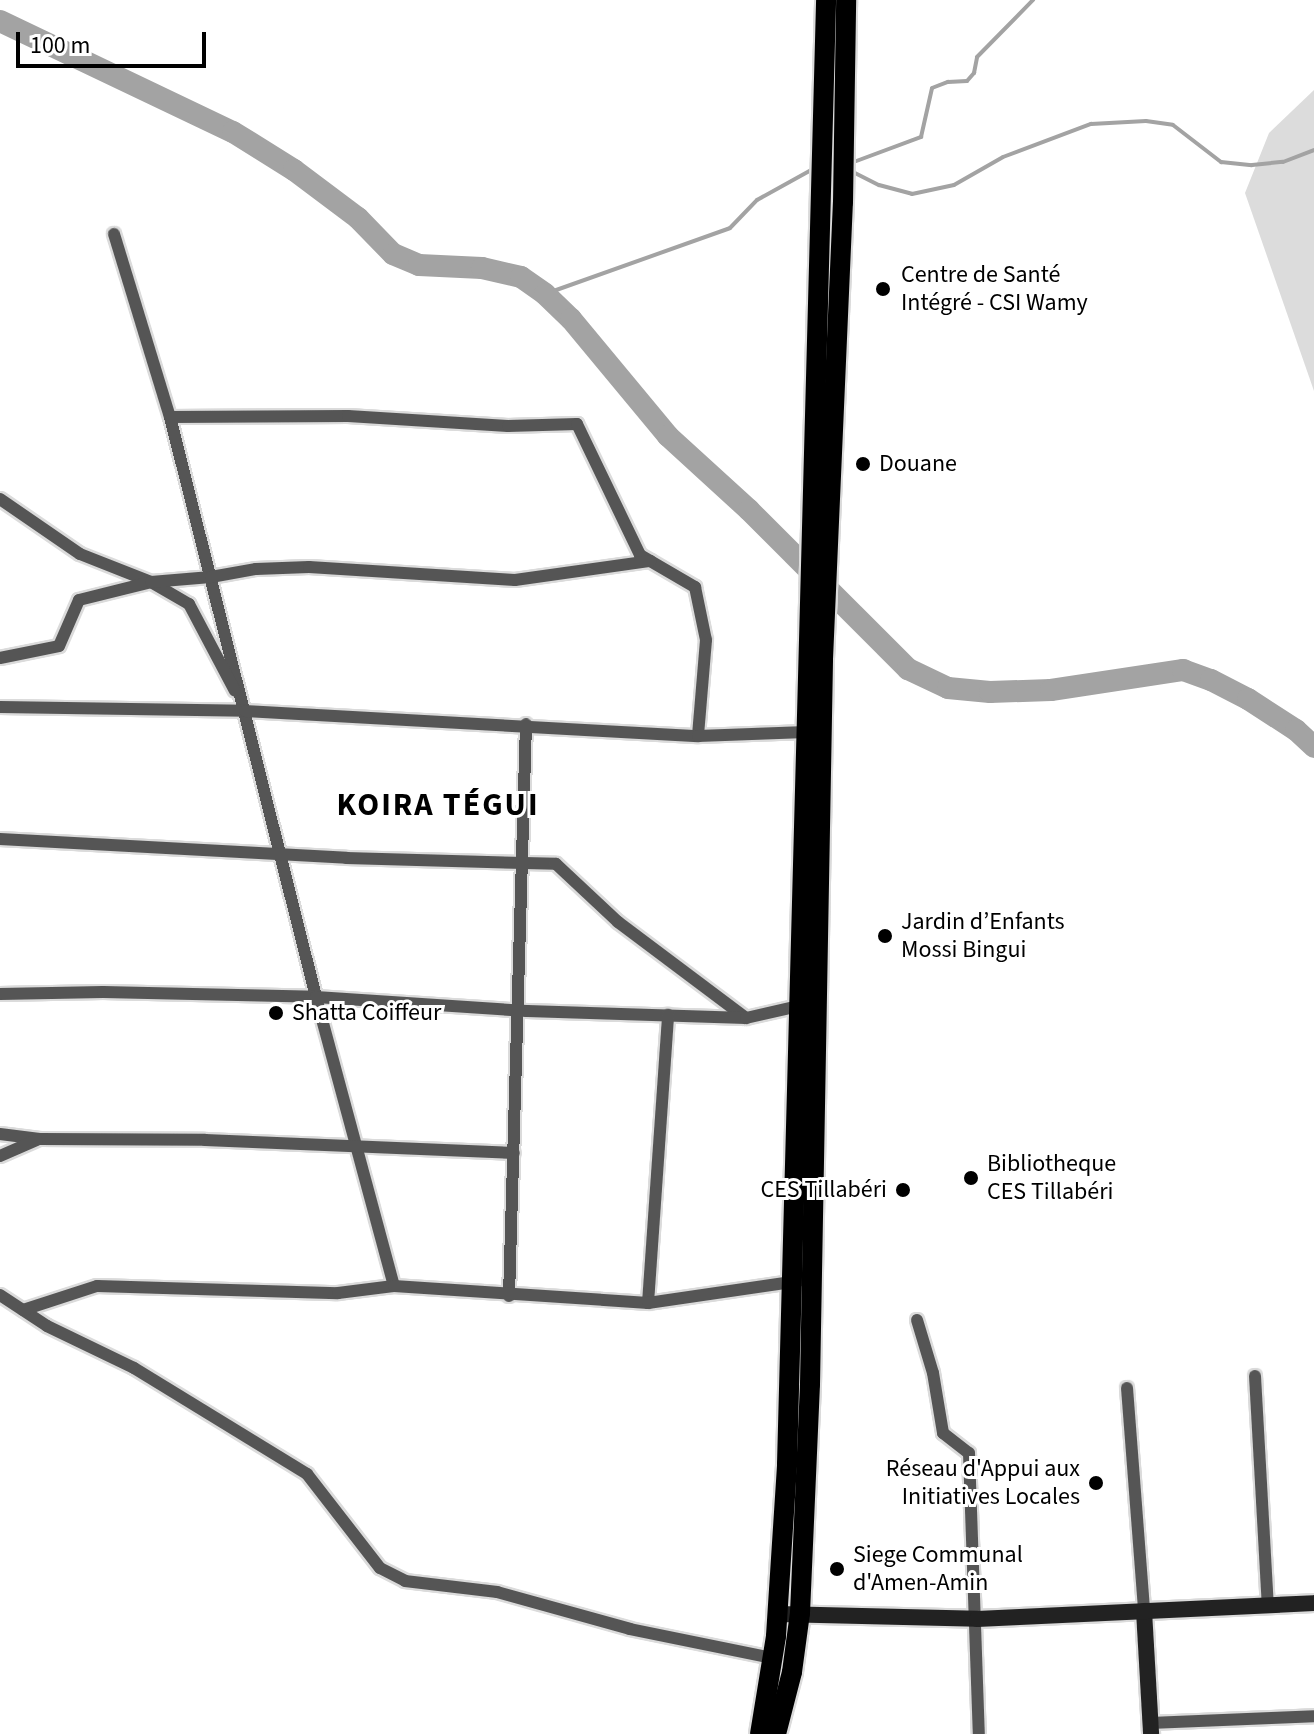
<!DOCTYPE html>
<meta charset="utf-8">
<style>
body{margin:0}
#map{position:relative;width:1314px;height:1734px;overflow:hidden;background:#fff;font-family:"Source Sans 3",sans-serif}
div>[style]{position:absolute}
.green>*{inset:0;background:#dcdcdc}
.stream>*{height:4px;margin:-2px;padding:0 2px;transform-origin:2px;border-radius:2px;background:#a3a3a3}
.river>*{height:22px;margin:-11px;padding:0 11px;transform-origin:11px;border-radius:11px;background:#a3a3a3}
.roads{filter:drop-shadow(2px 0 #dbdbdb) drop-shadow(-2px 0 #dbdbdb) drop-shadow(0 2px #dbdbdb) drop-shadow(0 -2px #dbdbdb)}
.street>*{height:12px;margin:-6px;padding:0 6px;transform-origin:6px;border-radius:6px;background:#555}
.secondary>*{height:16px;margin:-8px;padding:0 8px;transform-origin:8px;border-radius:8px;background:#222}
.primary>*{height:20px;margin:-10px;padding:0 10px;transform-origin:10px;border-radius:10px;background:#000}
.dots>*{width:22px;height:22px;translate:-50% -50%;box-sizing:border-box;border:4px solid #fff;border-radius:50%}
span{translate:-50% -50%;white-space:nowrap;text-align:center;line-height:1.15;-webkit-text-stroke:6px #fff;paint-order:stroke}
.poi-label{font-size:24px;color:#000}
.left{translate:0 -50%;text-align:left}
.right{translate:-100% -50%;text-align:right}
.district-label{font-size:32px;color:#000;font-weight:700;letter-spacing:2px}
.scale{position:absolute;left:16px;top:32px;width:190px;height:36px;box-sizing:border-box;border:4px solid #000;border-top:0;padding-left:10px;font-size:24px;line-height:28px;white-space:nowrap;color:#000;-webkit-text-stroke:6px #fff;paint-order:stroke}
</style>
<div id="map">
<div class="green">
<i style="clip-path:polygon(1314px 90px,1314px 391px,1245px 193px,1269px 133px)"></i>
</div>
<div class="stream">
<i style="left:851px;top:163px;width:75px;rotate:-20.4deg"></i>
<i style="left:921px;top:137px;width:50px;rotate:-77.3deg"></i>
<i style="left:932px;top:88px;width:17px;rotate:-21deg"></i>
<i style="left:948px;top:82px;width:19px;rotate:-3deg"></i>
<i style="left:967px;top:81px;width:11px;rotate:-49deg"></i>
<i style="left:974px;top:73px;width:16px;rotate:-79deg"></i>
<i style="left:977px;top:57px;width:80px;rotate:-45.5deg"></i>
<i style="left:851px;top:171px;width:31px;rotate:27deg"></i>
<i style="left:879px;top:185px;width:34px;rotate:15deg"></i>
<i style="left:912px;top:194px;width:43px;rotate:-12.1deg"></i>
<i style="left:954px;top:185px;width:56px;rotate:-29.7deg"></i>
<i style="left:1003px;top:157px;width:94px;rotate:-20.6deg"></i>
<i style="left:1091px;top:124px;width:55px;rotate:-3.1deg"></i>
<i style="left:1146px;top:121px;width:27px;rotate:8deg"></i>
<i style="left:1173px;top:125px;width:61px;rotate:37.6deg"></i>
<i style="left:1221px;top:162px;width:31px;rotate:6deg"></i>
<i style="left:1252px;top:165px;width:31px;rotate:-6deg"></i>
<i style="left:1283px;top:162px;width:33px;rotate:-21deg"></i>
<i style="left:545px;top:294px;width:196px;rotate:-19.6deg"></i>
<i style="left:730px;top:228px;width:39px;rotate:-46deg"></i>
<i style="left:757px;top:200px;width:66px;rotate:-28.9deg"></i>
</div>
<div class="river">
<i style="left:0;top:21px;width:258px;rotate:25.5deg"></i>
<i style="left:233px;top:132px;width:72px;rotate:31.9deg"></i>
<i style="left:294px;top:170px;width:80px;rotate:36.9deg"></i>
<i style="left:358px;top:218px;width:50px;rotate:45.8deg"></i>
<i style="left:393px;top:254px;width:28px;rotate:23deg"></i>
<i style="left:419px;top:265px;width:63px;rotate:2.7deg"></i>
<i style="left:482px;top:268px;width:40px;rotate:13deg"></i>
<i style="left:521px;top:277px;width:29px;rotate:35deg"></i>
<i style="left:545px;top:294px;width:36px;rotate:44deg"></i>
<i style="left:571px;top:319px;width:152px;rotate:50.3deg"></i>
<i style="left:668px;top:436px;width:110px;rotate:42.4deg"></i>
<i style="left:749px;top:510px;width:225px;rotate:45deg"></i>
<i style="left:908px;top:669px;width:44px;rotate:25.4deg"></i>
<i style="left:948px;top:688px;width:42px;rotate:5.4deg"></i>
<i style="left:990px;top:692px;width:61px;rotate:-1.9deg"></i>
<i style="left:1051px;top:690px;width:134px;rotate:-8.6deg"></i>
<i style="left:1183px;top:670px;width:30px;rotate:20deg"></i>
<i style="left:1211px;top:680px;width:42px;rotate:27.2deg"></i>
<i style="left:1248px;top:699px;width:57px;rotate:32.9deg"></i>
<i style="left:1296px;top:730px;width:25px;rotate:43deg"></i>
</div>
<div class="roads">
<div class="street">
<i style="left:114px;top:234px;width:191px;rotate:73deg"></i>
<i style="left:170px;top:417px;width:598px;rotate:75.87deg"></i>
<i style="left:316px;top:997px;width:299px;rotate:74.9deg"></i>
<i style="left:170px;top:417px;width:178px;rotate:-0.3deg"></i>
<i style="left:348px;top:416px;width:160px;rotate:3.6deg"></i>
<i style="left:508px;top:426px;width:69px;rotate:-1.7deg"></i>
<i style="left:577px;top:424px;width:145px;rotate:64.3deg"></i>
<i style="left:640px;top:555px;width:64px;rotate:30.2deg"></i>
<i style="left:695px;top:587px;width:54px;rotate:78.3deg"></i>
<i style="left:706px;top:640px;width:96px;rotate:94.8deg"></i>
<i style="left:0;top:499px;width:97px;rotate:34.5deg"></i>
<i style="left:80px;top:554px;width:76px;rotate:21.5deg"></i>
<i style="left:151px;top:582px;width:44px;rotate:30.1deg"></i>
<i style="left:189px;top:604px;width:98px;rotate:62.1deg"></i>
<i style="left:0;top:658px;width:60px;rotate:-11.5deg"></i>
<i style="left:59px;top:646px;width:50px;rotate:-66.5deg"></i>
<i style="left:79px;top:600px;width:74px;rotate:-14deg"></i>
<i style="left:151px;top:582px;width:60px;rotate:-4.8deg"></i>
<i style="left:211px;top:577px;width:46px;rotate:-10.1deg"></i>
<i style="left:256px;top:569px;width:53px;rotate:-2.2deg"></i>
<i style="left:309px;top:567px;width:206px;rotate:3.6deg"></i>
<i style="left:515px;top:580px;width:137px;rotate:-8deg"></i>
<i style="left:0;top:707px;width:245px;rotate:0.9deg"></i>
<i style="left:245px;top:711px;width:454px;rotate:3.2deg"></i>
<i style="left:698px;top:736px;width:108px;rotate:-2.1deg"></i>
<i style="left:0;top:839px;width:347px;rotate:3.1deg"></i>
<i style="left:346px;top:858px;width:210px;rotate:1.6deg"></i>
<i style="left:556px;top:864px;width:85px;rotate:43.1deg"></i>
<i style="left:618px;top:922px;width:160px;rotate:36.9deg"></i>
<i style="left:0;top:994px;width:103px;rotate:-1.1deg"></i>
<i style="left:103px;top:992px;width:213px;rotate:1.3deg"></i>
<i style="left:316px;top:997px;width:211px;rotate:3.8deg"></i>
<i style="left:527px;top:1011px;width:219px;rotate:1.8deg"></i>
<i style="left:746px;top:1018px;width:58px;rotate:-12.8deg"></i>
<i style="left:0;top:1134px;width:40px;rotate:7.1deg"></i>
<i style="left:40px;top:1139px;width:165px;rotate:0.3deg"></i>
<i style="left:205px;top:1140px;width:309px;rotate:2.4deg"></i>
<i style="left:0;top:1156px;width:40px;rotate:-23.4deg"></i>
<i style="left:0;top:1295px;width:56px;rotate:33.4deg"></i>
<i style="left:47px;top:1326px;width:97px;rotate:25.8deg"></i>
<i style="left:134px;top:1368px;width:203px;rotate:31.5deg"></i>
<i style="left:307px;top:1474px;width:119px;rotate:52.2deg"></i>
<i style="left:380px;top:1568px;width:28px;rotate:27deg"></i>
<i style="left:405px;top:1581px;width:93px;rotate:6.8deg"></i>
<i style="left:497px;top:1592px;width:138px;rotate:15.5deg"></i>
<i style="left:630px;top:1629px;width:146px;rotate:11.5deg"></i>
<i style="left:509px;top:1296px;width:572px;rotate:-88.3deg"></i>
<i style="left:648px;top:1303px;width:289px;rotate:-86deg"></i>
<i style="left:23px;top:1310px;width:78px;rotate:-18deg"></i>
<i style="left:97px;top:1286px;width:241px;rotate:1.7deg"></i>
<i style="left:338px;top:1293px;width:56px;rotate:-7.1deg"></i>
<i style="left:394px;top:1286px;width:255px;rotate:3.8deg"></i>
<i style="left:648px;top:1303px;width:152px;rotate:-8.3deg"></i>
<i style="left:917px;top:1320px;width:55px;rotate:73.2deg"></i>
<i style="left:933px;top:1373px;width:61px;rotate:80.5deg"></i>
<i style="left:943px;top:1433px;width:33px;rotate:38deg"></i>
<i style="left:969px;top:1453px;width:281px;rotate:88deg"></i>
<i style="left:1255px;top:1376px;width:230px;rotate:86.8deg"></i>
<i style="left:1127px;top:1388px;width:224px;rotate:85.6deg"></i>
<i style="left:1150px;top:1723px;width:164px;rotate:-2.4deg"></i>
</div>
<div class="secondary">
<i style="left:1144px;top:1611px;width:123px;rotate:86.7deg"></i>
<i style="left:778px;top:1614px;width:199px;rotate:1.4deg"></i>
<i style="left:977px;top:1619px;width:337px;rotate:-2.7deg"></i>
</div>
<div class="primary">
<i style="left:760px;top:1734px;width:99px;rotate:-80.7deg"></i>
<i style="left:776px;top:1636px;width:172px;rotate:-86.3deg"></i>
<i style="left:787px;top:1464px;width:1465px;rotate:-88.47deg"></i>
<i style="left:776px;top:1734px;width:64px;rotate:-75.5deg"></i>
<i style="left:792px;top:1672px;width:60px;rotate:-82.3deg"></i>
<i style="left:800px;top:1613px;width:229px;rotate:-87.5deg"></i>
<i style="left:810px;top:1384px;width:725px;rotate:-88.97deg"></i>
<i style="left:823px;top:659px;width:457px;rotate:-87.5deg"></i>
<i style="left:843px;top:202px;width:202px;rotate:-89.1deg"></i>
</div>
</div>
<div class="dots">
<i style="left:883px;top:289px;background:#000"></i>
<i style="left:863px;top:464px;background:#000"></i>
<i style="left:885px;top:936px;background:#000"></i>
<i style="left:276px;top:1013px;background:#000"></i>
<i style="left:971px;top:1178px;background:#000"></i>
<i style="left:903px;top:1190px;background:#000"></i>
<i style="left:1096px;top:1483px;background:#000"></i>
<i style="left:837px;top:1569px;background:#000"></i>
</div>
<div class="poi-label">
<span class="left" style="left:901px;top:289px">Centre de Santé<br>Intégré - CSI Wamy</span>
<span class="left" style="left:879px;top:464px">Douane</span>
<span class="left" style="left:901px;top:936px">Jardin d’Enfants<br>Mossi Bingui</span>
<span class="left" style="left:292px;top:1013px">Shatta Coiffeur</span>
<span class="left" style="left:987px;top:1178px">Bibliotheque<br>CES Tillabéri</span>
<span class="right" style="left:887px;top:1190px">CES Tillabéri</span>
<span class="right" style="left:1080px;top:1483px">Réseau d'Appui aux<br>Initiatives Locales</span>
<span class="left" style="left:853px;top:1569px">Siege Communal<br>d'Amen-Amin</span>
</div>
<div class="district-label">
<span style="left:438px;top:805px">KOIRA TÉGUI</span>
</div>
<div class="scale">100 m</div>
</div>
